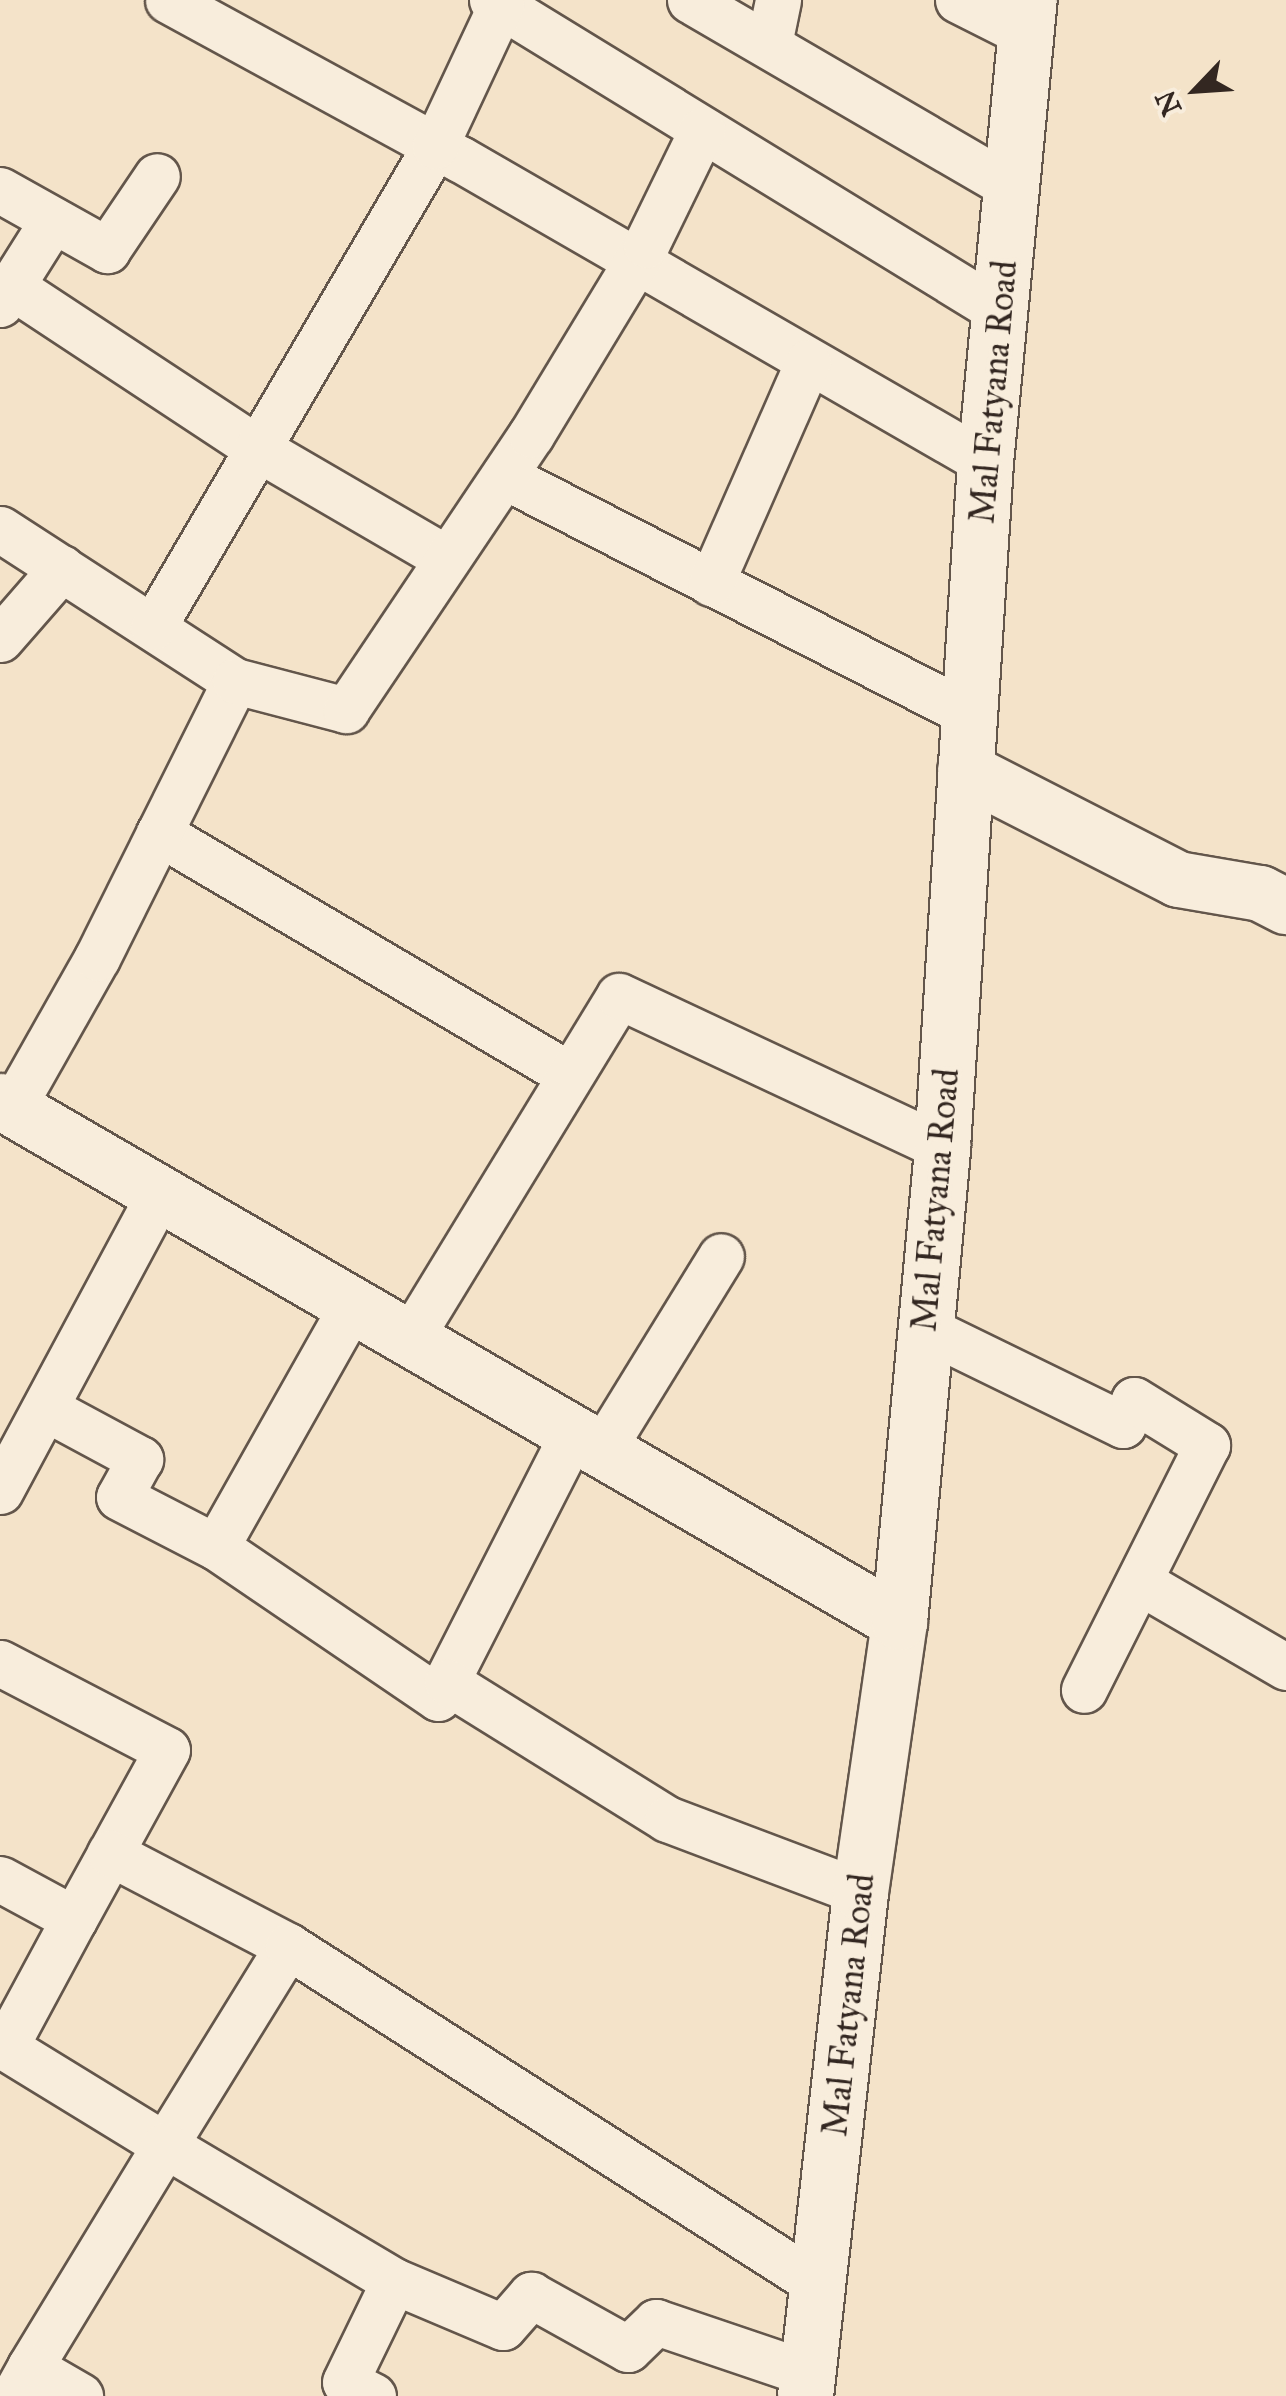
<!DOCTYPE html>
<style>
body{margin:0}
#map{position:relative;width:1286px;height:2396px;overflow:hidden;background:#f4e3c9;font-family:"IM FELL Great Primer",serif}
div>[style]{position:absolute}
.roads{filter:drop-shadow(2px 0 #63564b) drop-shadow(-2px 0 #63564b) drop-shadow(0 2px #63564b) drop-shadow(0 -2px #63564b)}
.minor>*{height:45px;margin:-22.5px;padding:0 22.5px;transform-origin:22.5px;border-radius:22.5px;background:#f8eddc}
.tertiary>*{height:55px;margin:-27.5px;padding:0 27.5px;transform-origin:27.5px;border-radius:27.5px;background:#f8eddc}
.secondary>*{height:55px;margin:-27.5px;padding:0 27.5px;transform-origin:27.5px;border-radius:27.5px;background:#f8eddc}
span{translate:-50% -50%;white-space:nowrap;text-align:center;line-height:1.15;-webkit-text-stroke:8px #f8eddc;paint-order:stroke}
.street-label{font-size:35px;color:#332721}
.north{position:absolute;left:1146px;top:40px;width:100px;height:100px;-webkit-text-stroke:8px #f8eddc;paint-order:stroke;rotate:245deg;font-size:28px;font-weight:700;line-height:40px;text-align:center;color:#332721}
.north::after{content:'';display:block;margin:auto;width:35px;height:45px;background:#332721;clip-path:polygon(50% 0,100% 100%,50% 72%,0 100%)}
</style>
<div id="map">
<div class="roads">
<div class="minor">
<i style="left:168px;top:0;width:332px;rotate:28.6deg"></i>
<i style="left:460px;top:159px;width:606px;rotate:29.99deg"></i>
<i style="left:492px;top:0;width:597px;rotate:31.51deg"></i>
<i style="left:690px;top:0;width:374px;rotate:30.2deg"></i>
<i style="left:958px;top:0;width:76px;rotate:26.6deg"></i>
<i style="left:769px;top:44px;width:45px;rotate:-78.4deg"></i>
<i style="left:0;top:190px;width:123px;rotate:29.3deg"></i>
<i style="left:107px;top:250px;width:89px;rotate:-56deg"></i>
<i style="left:11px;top:286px;width:295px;rotate:33.4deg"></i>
<i style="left:257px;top:448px;width:219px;rotate:30.2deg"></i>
<i style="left:0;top:304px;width:99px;rotate:-57.8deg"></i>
<i style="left:504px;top:476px;width:522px;rotate:27.1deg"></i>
<i style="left:0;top:529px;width:280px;rotate:32.9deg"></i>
<i style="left:711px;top:583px;width:241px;rotate:-66.3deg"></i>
<i style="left:153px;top:627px;width:558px;rotate:-59.62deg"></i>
<i style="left:435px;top:146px;width:156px;rotate:-64.9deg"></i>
<i style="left:0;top:639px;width:94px;rotate:-48.9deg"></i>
<i style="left:159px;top:833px;width:477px;rotate:30.5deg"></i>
<i style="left:12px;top:1108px;width:172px;rotate:-60.5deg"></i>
<i style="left:97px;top:958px;width:309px;rotate:-63.5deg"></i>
<i style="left:235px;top:681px;width:115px;rotate:14.6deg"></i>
<i style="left:346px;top:710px;width:331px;rotate:-56.1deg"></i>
<i style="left:531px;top:435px;width:222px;rotate:-58.8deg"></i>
<i style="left:646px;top:245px;width:128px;rotate:-64deg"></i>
<i style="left:354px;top:1302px;width:281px;rotate:119.4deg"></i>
<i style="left:216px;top:1547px;width:268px;rotate:34.2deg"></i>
<i style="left:438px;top:1698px;width:300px;rotate:-63deg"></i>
<i style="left:926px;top:1329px;width:219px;rotate:26deg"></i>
<i style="left:1123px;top:1425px;width:27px;rotate:-66deg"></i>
<i style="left:1134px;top:1400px;width:86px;rotate:31.7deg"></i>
<i style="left:1207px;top:1445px;width:274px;rotate:116.7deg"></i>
<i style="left:412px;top:1335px;width:397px;rotate:-58.6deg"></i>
<i style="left:619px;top:996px;width:357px;rotate:25.1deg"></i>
<i style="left:47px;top:1409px;width:106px;rotate:28.3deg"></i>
<i style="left:140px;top:1459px;width:43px;rotate:118.9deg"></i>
<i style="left:119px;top:1497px;width:109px;rotate:27.3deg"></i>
<i style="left:603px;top:1448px;width:225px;rotate:-58.4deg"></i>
<i style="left:0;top:1491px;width:339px;rotate:-61.8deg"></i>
<i style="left:1140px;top:1582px;width:169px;rotate:30.2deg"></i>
<i style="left:0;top:1663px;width:188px;rotate:27.5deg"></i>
<i style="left:167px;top:1750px;width:193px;rotate:118.8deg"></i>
<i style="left:74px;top:1919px;width:84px;rotate:-151.6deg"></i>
<i style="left:447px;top:1682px;width:259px;rotate:31.9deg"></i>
<i style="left:667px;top:1819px;width:206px;rotate:20.7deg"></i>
<i style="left:110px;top:1853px;width:201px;rotate:27.6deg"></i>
<i style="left:0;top:2044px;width:193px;rotate:31.5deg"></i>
<i style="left:165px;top:2145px;width:234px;rotate:-58.3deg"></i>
<i style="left:288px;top:1946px;width:630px;rotate:32.55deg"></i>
<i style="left:5px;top:2047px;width:145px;rotate:-61.7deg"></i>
<i style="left:30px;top:2367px;width:260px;rotate:-58.7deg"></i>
<i style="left:165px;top:2145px;width:266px;rotate:30.7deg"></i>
<i style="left:14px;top:2396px;width:33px;rotate:-61deg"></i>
<i style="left:30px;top:2367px;width:58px;rotate:30.1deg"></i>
<i style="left:373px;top:2396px;width:31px;rotate:-153deg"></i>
<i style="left:345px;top:2382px;width:112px;rotate:-64.1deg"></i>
<i style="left:394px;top:2281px;width:118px;rotate:22.9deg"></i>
<i style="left:503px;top:2327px;width:43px;rotate:-48.8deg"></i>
<i style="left:531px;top:2295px;width:111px;rotate:29.1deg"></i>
<i style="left:628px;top:2349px;width:39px;rotate:-44deg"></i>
<i style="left:656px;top:2322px;width:159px;rotate:18.7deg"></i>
</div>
<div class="tertiary">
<i style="left:965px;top:770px;width:239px;rotate:27.1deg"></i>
<i style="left:1178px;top:879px;width:83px;rotate:9.7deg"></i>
<i style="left:1260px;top:893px;width:29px;rotate:27deg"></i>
<i style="left:0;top:1101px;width:1039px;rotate:30.09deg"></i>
</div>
<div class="secondary">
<i style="left:805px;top:2396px;width:507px;rotate:-83.77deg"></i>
<i style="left:860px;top:1892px;width:273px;rotate:-81.8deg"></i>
<i style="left:899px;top:1622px;width:477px;rotate:-84.8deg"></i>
<i style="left:942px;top:1147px;width:686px;rotate:-86.41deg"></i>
<i style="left:985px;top:462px;width:464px;rotate:-84.6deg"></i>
</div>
</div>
<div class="street-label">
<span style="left:994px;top:392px;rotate:-85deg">Mal Fatyana Road</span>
<span style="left:936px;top:1200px;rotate:-85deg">Mal Fatyana Road</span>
<span style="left:849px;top:2005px;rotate:-84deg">Mal Fatyana Road</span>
</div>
<div class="north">N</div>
</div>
